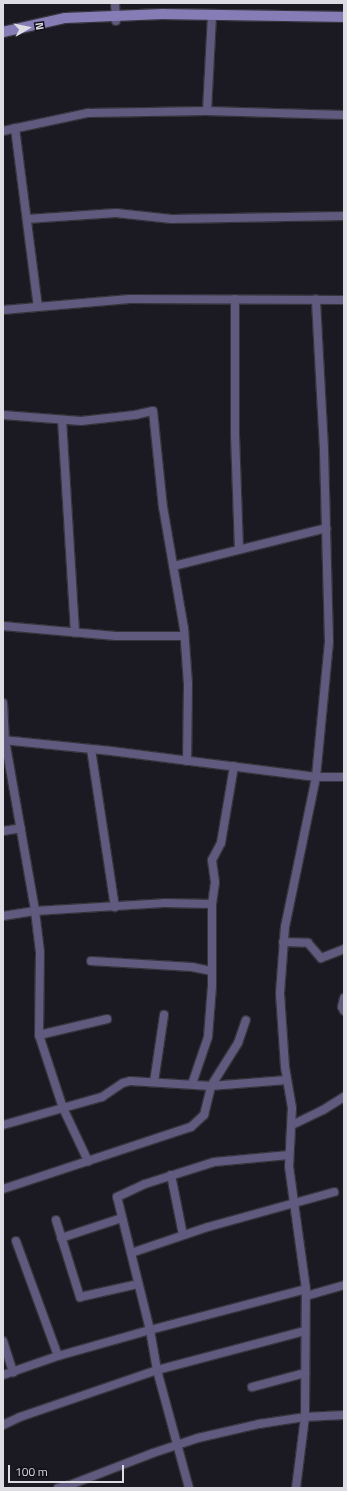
<!DOCTYPE html>
<style>
body{margin:0}
#map{position:relative;width:347px;height:1491px;overflow:hidden;background:#1b1a22;font-family:"Titillium Web",sans-serif}
div>[style]{position:absolute}
.roads{filter:drop-shadow(1px 0 #36353d) drop-shadow(-1px 0 #36353d) drop-shadow(0 1px #36353d) drop-shadow(0 -1px #36353d)}
.minor>*{height:8px;margin:-4px;padding:0 4px;transform-origin:4px;border-radius:4px;background:#5f5a7e}
.secondary>*{height:10px;margin:-5px;padding:0 5px;transform-origin:5px;border-radius:5px;background:#867db7}
span{translate:-50% -50%;white-space:nowrap;text-align:center;line-height:1.15;-webkit-text-stroke:3px #121119;paint-order:stroke}
.frame{position:absolute;inset:0;border:4px solid #dddce2;pointer-events:none}
.north{position:absolute;left:8px;top:8px;width:40px;height:40px;-webkit-text-stroke:3px #121119;paint-order:stroke;rotate:81deg;font-size:11px;font-weight:700;line-height:16px;text-align:center;color:#dddce2}
.north::after{content:'';display:block;margin:auto;width:14px;height:18px;background:#dddce2;clip-path:polygon(50% 0,100% 100%,50% 72%,0 100%)}
.scale{position:absolute;left:8px;top:1465px;width:116px;height:18px;box-sizing:border-box;border:2px solid #dddce2;border-top:0;padding-left:5px;font-size:12px;line-height:14px;white-space:nowrap;color:#dddce2;-webkit-text-stroke:3px #121119;paint-order:stroke}
</style>
<div id="map">
<div class="roads">
<div class="minor">
<i style="left:115px;top:3px;width:18px;rotate:87deg"></i>
<i style="left:207px;top:111px;width:96px;rotate:-87deg"></i>
<i style="left:15px;top:128px;width:180px;rotate:82.7deg"></i>
<i style="left:3px;top:131px;width:87px;rotate:-12deg"></i>
<i style="left:88px;top:113px;width:119px;rotate:-1deg"></i>
<i style="left:207px;top:111px;width:137px;rotate:1.7deg"></i>
<i style="left:27px;top:219px;width:89px;rotate:-3.9deg"></i>
<i style="left:116px;top:213px;width:56px;rotate:6.1deg"></i>
<i style="left:172px;top:219px;width:172px;rotate:-1deg"></i>
<i style="left:235px;top:299px;width:136px;rotate:90deg"></i>
<i style="left:235px;top:435px;width:114px;rotate:88deg"></i>
<i style="left:3px;top:310px;width:127px;rotate:-5deg"></i>
<i style="left:130px;top:299px;width:214px;rotate:0.3deg"></i>
<i style="left:3px;top:415px;width:78px;rotate:4.4deg"></i>
<i style="left:81px;top:421px;width:54px;rotate:-6.3deg"></i>
<i style="left:135px;top:415px;width:18px;rotate:-13deg"></i>
<i style="left:153px;top:411px;width:97px;rotate:84.1deg"></i>
<i style="left:163px;top:507px;width:123px;rotate:80.2deg"></i>
<i style="left:184px;top:628px;width:56px;rotate:85.9deg"></i>
<i style="left:188px;top:684px;width:77px;rotate:90.7deg"></i>
<i style="left:62px;top:420px;width:213px;rotate:86.5deg"></i>
<i style="left:174px;top:566px;width:157px;rotate:-14deg"></i>
<i style="left:3px;top:626px;width:113px;rotate:5.1deg"></i>
<i style="left:116px;top:636px;width:68px"></i>
<i style="left:3px;top:703px;width:37px;rotate:87deg"></i>
<i style="left:5px;top:740px;width:174px;rotate:80deg"></i>
<i style="left:35px;top:911px;width:41px;rotate:83deg"></i>
<i style="left:40px;top:952px;width:83px;rotate:90.7deg"></i>
<i style="left:39px;top:1035px;width:77px;rotate:71.8deg"></i>
<i style="left:63px;top:1108px;width:59px;rotate:64.7deg"></i>
<i style="left:3px;top:740px;width:109px;rotate:5.8deg"></i>
<i style="left:111px;top:751px;width:207px;rotate:7.2deg"></i>
<i style="left:316px;top:777px;width:28px"></i>
<i style="left:91px;top:749px;width:160px;rotate:81.4deg"></i>
<i style="left:3px;top:831px;width:18px;rotate:-9deg"></i>
<i style="left:3px;top:916px;width:32px;rotate:-9deg"></i>
<i style="left:35px;top:911px;width:129px;rotate:-3.5deg"></i>
<i style="left:164px;top:903px;width:48px;rotate:1.2deg"></i>
<i style="left:283px;top:942px;width:25px;rotate:2deg"></i>
<i style="left:308px;top:943px;width:20px;rotate:49deg"></i>
<i style="left:321px;top:958px;width:25px;rotate:-21deg"></i>
<i style="left:91px;top:961px;width:101px;rotate:3.4deg"></i>
<i style="left:192px;top:967px;width:19px;rotate:12deg"></i>
<i style="left:344px;top:998px;width:9px;rotate:103deg"></i>
<i style="left:342px;top:1007px;width:4px;rotate:63deg"></i>
<i style="left:39px;top:1035px;width:70px;rotate:-13.2deg"></i>
<i style="left:154px;top:1082px;width:68px;rotate:-81.5deg"></i>
<i style="left:192px;top:1084px;width:50px;rotate:-71.2deg"></i>
<i style="left:208px;top:1037px;width:51px;rotate:-85.5deg"></i>
<i style="left:212px;top:986px;width:82px;rotate:-90deg"></i>
<i style="left:212px;top:904px;width:22px;rotate:-82deg"></i>
<i style="left:215px;top:882px;width:22px;rotate:-98deg"></i>
<i style="left:212px;top:860px;width:19px;rotate:-62deg"></i>
<i style="left:221px;top:843px;width:78px;rotate:-80.4deg"></i>
<i style="left:3px;top:1125px;width:103px;rotate:-15.8deg"></i>
<i style="left:102px;top:1097px;width:25px;rotate:-34deg"></i>
<i style="left:123px;top:1083px;width:7px;rotate:-16deg"></i>
<i style="left:130px;top:1081px;width:81px;rotate:3.5deg"></i>
<i style="left:211px;top:1086px;width:51px;rotate:-57.9deg"></i>
<i style="left:238px;top:1043px;width:24px;rotate:-71deg"></i>
<i style="left:292px;top:1125px;width:34px;rotate:-26deg"></i>
<i style="left:323px;top:1110px;width:25px;rotate:-32deg"></i>
<i style="left:171px;top:1175px;width:61px;rotate:78.7deg"></i>
<i style="left:3px;top:1189px;width:198px;rotate:-18.3deg"></i>
<i style="left:191px;top:1127px;width:18px;rotate:-43deg"></i>
<i style="left:204px;top:1115px;width:30px;rotate:-76deg"></i>
<i style="left:211px;top:1086px;width:75px;rotate:-4.6deg"></i>
<i style="left:56px;top:1220px;width:81px;rotate:72.7deg"></i>
<i style="left:80px;top:1297px;width:59px;rotate:-12.6deg"></i>
<i style="left:61px;top:1238px;width:64px;rotate:-18.2deg"></i>
<i style="left:16px;top:1241px;width:122px;rotate:69.9deg"></i>
<i style="left:131px;top:1253px;width:81px;rotate:-18.7deg"></i>
<i style="left:208px;top:1227px;width:131px;rotate:-15.5deg"></i>
<i style="left:306px;top:1296px;width:40px;rotate:-16deg"></i>
<i style="left:3px;top:1341px;width:33px;rotate:72deg"></i>
<i style="left:3px;top:1375px;width:58px;rotate:-19.1deg"></i>
<i style="left:58px;top:1356px;width:96px;rotate:-15.8deg"></i>
<i style="left:150px;top:1330px;width:161px;rotate:-14.7deg"></i>
<i style="left:252px;top:1387px;width:55px;rotate:-14.8deg"></i>
<i style="left:3px;top:1425px;width:19px;rotate:-25deg"></i>
<i style="left:20px;top:1417px;width:145px;rotate:-18.9deg"></i>
<i style="left:157px;top:1370px;width:153px;rotate:-14.8deg"></i>
<i style="left:58px;top:1488px;width:12px;rotate:-14deg"></i>
<i style="left:70px;top:1485px;width:89px;rotate:-21.1deg"></i>
<i style="left:153px;top:1453px;width:47px;rotate:-18.4deg"></i>
<i style="left:198px;top:1438px;width:63px;rotate:-12.9deg"></i>
<i style="left:259px;top:1424px;width:47px;rotate:-8.7deg"></i>
<i style="left:305px;top:1417px;width:39px;rotate:-3deg"></i>
<i style="left:189px;top:1488px;width:122px;rotate:-105.2deg"></i>
<i style="left:157px;top:1370px;width:41px;rotate:-99.9deg"></i>
<i style="left:150px;top:1330px;width:137px;rotate:-103.9deg"></i>
<i style="left:117px;top:1197px;width:31px;rotate:-25deg"></i>
<i style="left:145px;top:1184px;width:72px;rotate:-17.7deg"></i>
<i style="left:214px;top:1162px;width:75px;rotate:-5.3deg"></i>
<i style="left:296px;top:1488px;width:72px;rotate:-82.8deg"></i>
<i style="left:305px;top:1417px;width:128px;rotate:-89.6deg"></i>
<i style="left:306px;top:1289px;width:123px;rotate:-97.9deg"></i>
<i style="left:289px;top:1167px;width:59px;rotate:-87.1deg"></i>
<i style="left:292px;top:1108px;width:42px;rotate:-99.7deg"></i>
<i style="left:285px;top:1067px;width:74px;rotate:-93.9deg"></i>
<i style="left:280px;top:993px;width:66px;rotate:-85.7deg"></i>
<i style="left:285px;top:927px;width:153px;rotate:-78.3deg"></i>
<i style="left:316px;top:777px;width:136px;rotate:-84.5deg"></i>
<i style="left:329px;top:642px;width:193px;rotate:-91.5deg"></i>
<i style="left:324px;top:449px;width:150px;rotate:-93.1deg"></i>
</div>
<div class="secondary">
<i style="left:3px;top:32px;width:64px;rotate:-12.7deg"></i>
<i style="left:65px;top:18px;width:98px;rotate:-2.3deg"></i>
<i style="left:163px;top:14px;width:181px;rotate:0.9deg"></i>
</div>
</div>
<div class="frame"></div>
<div class="north">N</div>
<div class="scale">100 m</div>
</div>
